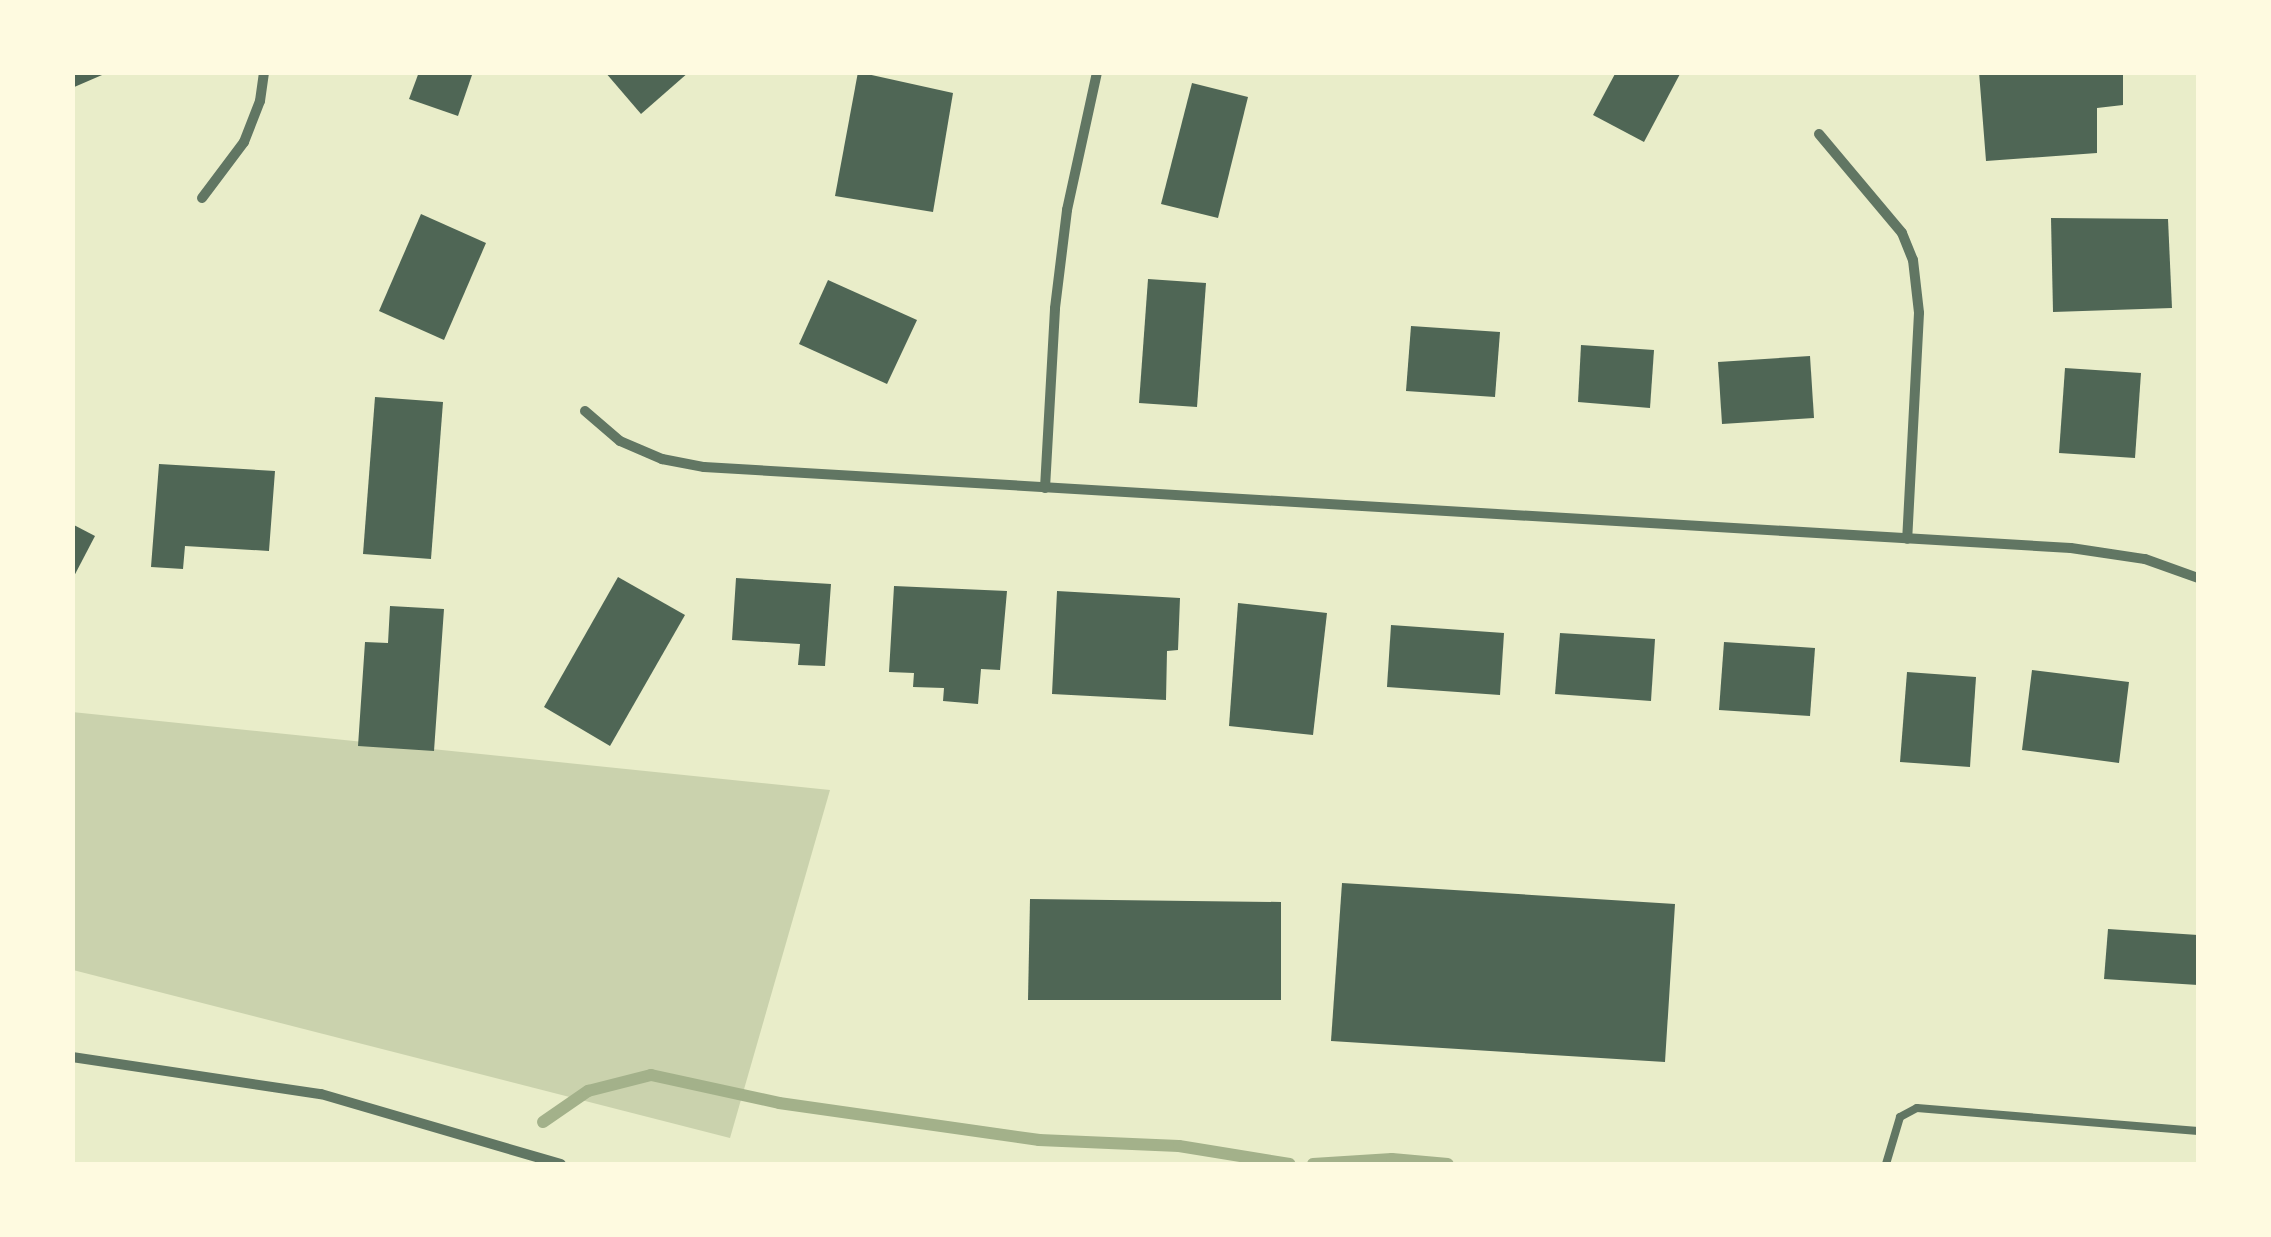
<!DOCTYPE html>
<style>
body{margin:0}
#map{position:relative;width:2271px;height:1237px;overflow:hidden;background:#e9edc9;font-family:Montserrat,sans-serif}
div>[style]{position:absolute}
.green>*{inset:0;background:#cad2ad}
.stream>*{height:12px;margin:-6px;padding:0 6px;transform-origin:6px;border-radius:6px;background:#a3b18a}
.building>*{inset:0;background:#4f6655}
.service>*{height:8px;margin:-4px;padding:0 4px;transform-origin:4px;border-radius:4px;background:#617663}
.minor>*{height:10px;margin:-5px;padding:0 5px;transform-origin:5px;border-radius:5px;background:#617663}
span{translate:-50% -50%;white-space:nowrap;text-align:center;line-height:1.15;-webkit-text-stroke:9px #fefae0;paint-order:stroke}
.frame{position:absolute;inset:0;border:75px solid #fefae0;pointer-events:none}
</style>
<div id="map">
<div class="green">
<i style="clip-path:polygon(72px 712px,830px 790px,730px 1138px,73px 970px)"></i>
</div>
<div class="stream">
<i style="left:543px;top:1122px;width:55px;rotate:-34.6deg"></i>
<i style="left:588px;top:1091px;width:65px;rotate:-14.3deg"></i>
<i style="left:651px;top:1075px;width:131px;rotate:12.3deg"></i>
<i style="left:779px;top:1103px;width:263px;rotate:8.1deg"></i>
<i style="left:1039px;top:1140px;width:140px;rotate:2.5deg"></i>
<i style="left:1179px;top:1146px;width:112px;rotate:9.2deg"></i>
<i style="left:1313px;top:1164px;width:79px;rotate:-3.6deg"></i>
<i style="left:1392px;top:1159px;width:56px;rotate:5.1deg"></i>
</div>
<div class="building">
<i style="clip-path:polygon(72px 72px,109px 72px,72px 88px)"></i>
<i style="clip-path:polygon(419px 72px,473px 72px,458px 116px,409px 99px)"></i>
<i style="clip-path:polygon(605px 72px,689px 72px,641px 114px)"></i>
<i style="clip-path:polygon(858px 72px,953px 93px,933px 212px,835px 196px)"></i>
<i style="clip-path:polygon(1616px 72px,1681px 72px,1644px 142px,1593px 115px)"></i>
<i style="clip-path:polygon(1979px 72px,2123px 72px,2123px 105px,2097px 108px,2097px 153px,1986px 161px)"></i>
<i style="clip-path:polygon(1192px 83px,1248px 97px,1218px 218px,1161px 204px)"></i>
<i style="clip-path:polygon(421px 214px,486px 243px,444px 340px,379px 311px)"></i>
<i style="clip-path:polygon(2051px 218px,2168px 219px,2172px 308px,2053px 312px)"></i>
<i style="clip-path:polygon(1148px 279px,1206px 283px,1197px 407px,1139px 403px)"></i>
<i style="clip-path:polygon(828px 280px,917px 320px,887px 384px,799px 344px)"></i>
<i style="clip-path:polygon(1411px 326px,1500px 332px,1495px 397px,1406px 391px)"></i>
<i style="clip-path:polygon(1581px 345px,1654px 350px,1650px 408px,1578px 402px)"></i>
<i style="clip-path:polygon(1810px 356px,1814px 418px,1722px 424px,1718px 362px)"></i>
<i style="clip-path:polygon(2065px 368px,2141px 373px,2135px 458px,2059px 453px)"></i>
<i style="clip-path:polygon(375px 397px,443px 402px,431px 559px,363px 554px)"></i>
<i style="clip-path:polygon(159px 464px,275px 471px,269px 551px,185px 546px,183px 569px,151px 567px)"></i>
<i style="clip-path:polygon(72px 524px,95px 536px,72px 580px)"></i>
<i style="clip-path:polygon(618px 577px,685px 615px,610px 746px,544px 707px)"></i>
<i style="clip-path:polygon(736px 578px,831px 584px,825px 666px,798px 665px,800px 644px,732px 640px)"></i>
<i style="clip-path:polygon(894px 586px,1007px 591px,1000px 670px,981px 669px,978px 704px,943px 701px,944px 688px,913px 687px,914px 673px,889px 672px)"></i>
<i style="clip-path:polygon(1057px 591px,1180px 598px,1178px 650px,1167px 651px,1166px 700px,1052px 694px)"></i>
<i style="clip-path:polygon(1238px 603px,1327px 613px,1313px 735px,1229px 726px)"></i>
<i style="clip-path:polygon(390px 606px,444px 609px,434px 751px,358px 746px,365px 642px,388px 643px)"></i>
<i style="clip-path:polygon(1391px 625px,1504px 633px,1500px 695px,1387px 687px)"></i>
<i style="clip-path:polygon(1560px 633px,1655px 639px,1651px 701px,1555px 694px)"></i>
<i style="clip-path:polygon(1724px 642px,1815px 648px,1810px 716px,1719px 710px)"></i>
<i style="clip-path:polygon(2032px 670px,2129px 682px,2119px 763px,2022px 750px)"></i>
<i style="clip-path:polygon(1907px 672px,1976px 677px,1970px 767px,1900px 762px)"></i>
<i style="clip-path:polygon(1342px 883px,1675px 904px,1665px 1062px,1331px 1041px)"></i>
<i style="clip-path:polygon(1030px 899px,1281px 902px,1281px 1000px,1028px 1000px)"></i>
<i style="clip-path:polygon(2108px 929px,2198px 935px,2198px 985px,2104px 979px)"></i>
</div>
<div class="service">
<i style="left:1886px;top:1164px;width:49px;rotate:-73.4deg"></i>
<i style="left:1900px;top:1117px;width:19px;rotate:-28deg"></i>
<i style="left:1917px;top:1108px;width:282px;rotate:4.7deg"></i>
</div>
<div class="minor">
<i style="left:1819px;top:134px;width:129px;rotate:50deg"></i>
<i style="left:1902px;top:233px;width:29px;rotate:68deg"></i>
<i style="left:1913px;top:260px;width:53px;rotate:83.5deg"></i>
<i style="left:1919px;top:313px;width:226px;rotate:93deg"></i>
<i style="left:202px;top:198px;width:70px;rotate:-53.1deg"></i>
<i style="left:244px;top:142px;width:44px;rotate:-68.7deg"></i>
<i style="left:260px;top:101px;width:29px;rotate:-82deg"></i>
<i style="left:585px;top:411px;width:46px;rotate:40.6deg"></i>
<i style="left:620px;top:441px;width:46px;rotate:23.2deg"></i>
<i style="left:662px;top:459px;width:43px;rotate:10.8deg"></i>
<i style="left:704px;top:467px;width:1369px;rotate:3.39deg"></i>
<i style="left:2071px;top:548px;width:75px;rotate:8.5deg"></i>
<i style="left:2145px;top:559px;width:56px;rotate:19.7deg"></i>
<i style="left:1045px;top:488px;width:180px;rotate:-86.8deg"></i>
<i style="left:1055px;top:308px;width:99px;rotate:-83deg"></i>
<i style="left:1067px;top:210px;width:141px;rotate:-77.7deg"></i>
<i style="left:72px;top:1057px;width:252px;rotate:8.5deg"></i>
<i style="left:321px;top:1094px;width:250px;rotate:16.3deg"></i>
</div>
<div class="frame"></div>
</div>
